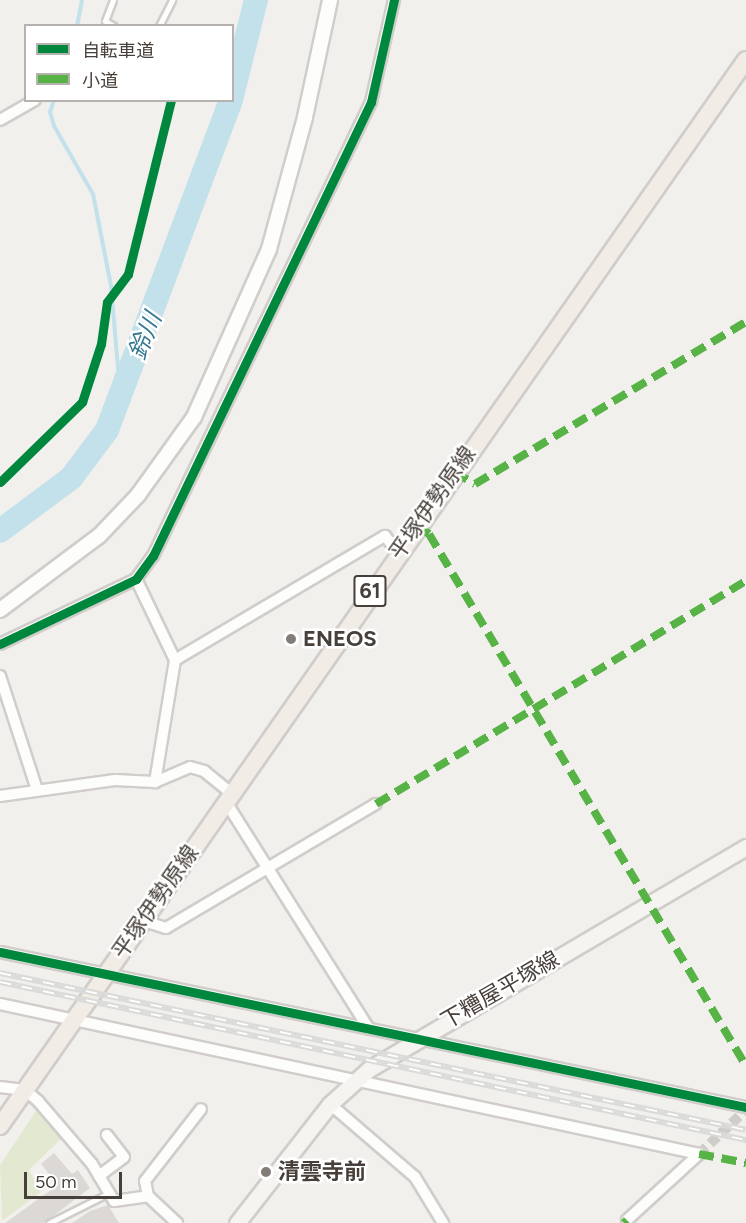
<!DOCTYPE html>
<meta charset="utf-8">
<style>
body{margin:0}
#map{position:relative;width:746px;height:1223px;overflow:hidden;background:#f2f0ed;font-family:Figtree,"Noto Sans JP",sans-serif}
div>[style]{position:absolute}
.green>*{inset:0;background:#e3e9d0}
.stream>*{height:4px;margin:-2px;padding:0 2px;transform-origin:2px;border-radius:2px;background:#c2e1ea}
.river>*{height:24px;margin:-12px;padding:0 12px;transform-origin:12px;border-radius:12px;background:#c2e1ea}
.building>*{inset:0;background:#dbd8d5}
.minor-tunnel>*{height:10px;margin-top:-5px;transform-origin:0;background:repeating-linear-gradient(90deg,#d0cdc9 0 10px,transparent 0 15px)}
.roads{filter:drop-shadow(2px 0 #d0cdca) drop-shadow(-2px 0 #d0cdca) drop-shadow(0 2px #d0cdca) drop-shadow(0 -2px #d0cdca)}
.service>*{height:5px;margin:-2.5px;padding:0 2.5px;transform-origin:2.5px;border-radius:2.5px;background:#fdfdfc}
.minor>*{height:10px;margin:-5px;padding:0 5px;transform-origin:5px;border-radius:5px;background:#fdfdfc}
.tertiary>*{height:14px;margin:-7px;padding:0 7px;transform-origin:7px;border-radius:7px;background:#fdfdfc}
.secondary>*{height:15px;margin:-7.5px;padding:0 7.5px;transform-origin:7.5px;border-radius:7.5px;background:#f6f4f1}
.primary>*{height:16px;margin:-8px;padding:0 8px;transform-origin:8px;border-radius:8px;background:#f1ece6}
.rail>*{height:6px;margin-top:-3px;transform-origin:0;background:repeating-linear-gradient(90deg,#fff 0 11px,#dadad9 0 22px);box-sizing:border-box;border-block:2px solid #dadad9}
.quiet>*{height:8px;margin-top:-4px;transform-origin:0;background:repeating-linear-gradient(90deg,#57b346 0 15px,transparent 0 23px)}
.cycleway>*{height:9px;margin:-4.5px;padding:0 4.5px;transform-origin:4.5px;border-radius:4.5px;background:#00873e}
.dots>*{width:16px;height:16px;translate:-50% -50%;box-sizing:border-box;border:3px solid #fff;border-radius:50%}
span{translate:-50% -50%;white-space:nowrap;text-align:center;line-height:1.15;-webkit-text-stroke:5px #fff;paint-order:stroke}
.shield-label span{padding:2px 4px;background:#fff;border:2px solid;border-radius:4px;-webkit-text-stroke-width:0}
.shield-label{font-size:21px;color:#473f39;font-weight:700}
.street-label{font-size:22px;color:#473f39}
.poi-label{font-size:22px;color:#473f39;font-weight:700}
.left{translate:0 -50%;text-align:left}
.water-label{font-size:24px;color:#367a91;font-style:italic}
.legend{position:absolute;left:24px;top:24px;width:210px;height:78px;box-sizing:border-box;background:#fff;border:2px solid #b5b2b0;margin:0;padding:8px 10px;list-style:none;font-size:18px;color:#473f39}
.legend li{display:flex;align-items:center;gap:12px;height:30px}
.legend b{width:30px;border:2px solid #b5b2b0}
.scale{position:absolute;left:24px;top:1172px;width:98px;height:27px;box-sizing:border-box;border:3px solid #473f39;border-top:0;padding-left:8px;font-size:18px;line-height:21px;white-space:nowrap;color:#473f39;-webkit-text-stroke:4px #fff;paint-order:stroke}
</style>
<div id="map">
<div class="green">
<i style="clip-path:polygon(38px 1108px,62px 1138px,29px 1170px,41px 1192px,2px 1221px,0 1165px)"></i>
</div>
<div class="stream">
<i style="left:77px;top:26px;width:26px;rotate:-79deg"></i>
<i style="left:54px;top:100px;width:13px;rotate:108deg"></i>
<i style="left:50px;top:112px;width:15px;rotate:74deg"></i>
<i style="left:54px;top:126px;width:78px;rotate:60.2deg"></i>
<i style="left:93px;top:194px;width:94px;rotate:78.9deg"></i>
<i style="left:111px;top:286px;width:116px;rotate:85.1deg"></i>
</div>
<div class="river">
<i style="left:232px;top:96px;width:99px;rotate:-76deg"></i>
<i style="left:0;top:531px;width:89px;rotate:-36.7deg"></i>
<i style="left:71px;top:478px;width:60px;rotate:-53.1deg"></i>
<i style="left:107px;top:430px;width:353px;rotate:-69.4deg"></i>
</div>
<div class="building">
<i style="clip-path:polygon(54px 1153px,72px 1174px,78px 1170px,90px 1188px,44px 1223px,5px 1223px,58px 1185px,41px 1164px)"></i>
<i style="clip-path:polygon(108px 1205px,119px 1223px,72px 1223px,90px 1211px)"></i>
</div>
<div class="minor-tunnel">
<i style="left:699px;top:1154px;width:64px;rotate:-43.1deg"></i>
</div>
<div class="roads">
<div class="service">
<i style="left:113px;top:0;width:22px;rotate:111deg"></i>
<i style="left:105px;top:21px;width:10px;rotate:29deg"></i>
<i style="left:159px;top:26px;width:29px;rotate:-63deg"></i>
<i style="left:49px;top:1223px;width:67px;rotate:-26.6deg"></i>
</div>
<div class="minor">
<i style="left:0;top:120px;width:40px;rotate:-29.7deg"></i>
<i style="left:136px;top:579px;width:90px;rotate:64.3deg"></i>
<i style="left:175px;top:660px;width:124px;rotate:99.3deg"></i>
<i style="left:0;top:644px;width:151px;rotate:-25.5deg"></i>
<i style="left:136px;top:579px;width:29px;rotate:-54deg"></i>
<i style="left:153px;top:556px;width:504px;rotate:-64.35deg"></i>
<i style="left:371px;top:102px;width:105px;rotate:-77.3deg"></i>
<i style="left:175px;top:660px;width:244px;rotate:-30.6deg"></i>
<i style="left:385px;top:536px;width:21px;rotate:51deg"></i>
<i style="left:0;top:676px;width:120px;rotate:72deg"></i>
<i style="left:0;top:796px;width:116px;rotate:-7.9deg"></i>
<i style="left:115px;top:780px;width:40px;rotate:2.9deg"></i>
<i style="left:155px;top:782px;width:38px;rotate:-23deg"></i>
<i style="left:190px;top:767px;width:15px;rotate:16deg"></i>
<i style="left:204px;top:771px;width:33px;rotate:39deg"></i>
<i style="left:226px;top:802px;width:268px;rotate:57.8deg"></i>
<i style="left:141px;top:920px;width:26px;rotate:18deg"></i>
<i style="left:166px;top:928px;width:244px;rotate:-30.6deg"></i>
<i style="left:0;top:952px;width:762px;rotate:11.74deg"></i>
<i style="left:0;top:1004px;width:715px;rotate:12.11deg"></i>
<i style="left:0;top:1087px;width:25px;rotate:7deg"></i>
<i style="left:25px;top:1090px;width:17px;rotate:40deg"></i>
<i style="left:38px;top:1101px;width:83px;rotate:49.4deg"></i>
<i style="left:92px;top:1164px;width:43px;rotate:59.3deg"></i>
<i style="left:114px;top:1201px;width:34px;rotate:-8deg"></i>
<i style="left:148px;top:1196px;width:40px;rotate:43deg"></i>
<i style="left:330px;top:1104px;width:112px;rotate:40.7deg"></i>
<i style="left:415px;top:1177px;width:54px;rotate:58.7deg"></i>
<i style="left:99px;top:1176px;width:31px;rotate:-37deg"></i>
<i style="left:124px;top:1157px;width:28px;rotate:-128deg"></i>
<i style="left:148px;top:1196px;width:15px;rotate:-101deg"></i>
<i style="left:145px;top:1181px;width:91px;rotate:-52.1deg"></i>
<i style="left:627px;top:1220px;width:98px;rotate:-42.5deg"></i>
</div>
<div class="tertiary">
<i style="left:0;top:610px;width:124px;rotate:-36.8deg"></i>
<i style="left:99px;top:536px;width:57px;rotate:-46.4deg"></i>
<i style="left:138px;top:495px;width:96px;rotate:-54.3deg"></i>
<i style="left:194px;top:417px;width:184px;rotate:-65.9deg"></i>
<i style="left:269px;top:249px;width:137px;rotate:-74.7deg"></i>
<i style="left:305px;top:117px;width:120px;rotate:-77.9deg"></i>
</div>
<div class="secondary">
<i style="left:237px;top:1223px;width:151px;rotate:-52deg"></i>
<i style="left:330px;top:1104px;width:52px;rotate:-41.9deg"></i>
<i style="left:369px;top:1069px;width:438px;rotate:-30.5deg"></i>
</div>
<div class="primary">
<i style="left:0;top:1126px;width:1301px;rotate:-55.02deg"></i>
</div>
</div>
<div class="rail">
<i style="left:0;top:973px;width:762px;rotate:11.88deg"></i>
<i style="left:0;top:982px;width:763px;rotate:11.96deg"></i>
</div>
<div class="quiet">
<i style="left:454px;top:472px;width:24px;rotate:30deg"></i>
<i style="left:475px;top:484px;width:316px;rotate:-30.9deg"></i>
<i style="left:417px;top:525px;width:15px;rotate:37deg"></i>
<i style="left:429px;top:534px;width:619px;rotate:59.21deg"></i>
<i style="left:376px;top:804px;width:432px;rotate:-31.1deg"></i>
<i style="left:699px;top:1154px;width:48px;rotate:10.8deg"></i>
<i style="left:624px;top:1223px;width:4px;rotate:-45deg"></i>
</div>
<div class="cycleway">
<i style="left:0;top:482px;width:115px;rotate:-44.3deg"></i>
<i style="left:82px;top:402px;width:61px;rotate:-71.9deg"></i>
<i style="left:101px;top:344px;width:42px;rotate:-81.9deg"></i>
<i style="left:107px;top:302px;width:35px;rotate:-53deg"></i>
<i style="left:128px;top:274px;width:179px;rotate:-76.1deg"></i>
<i style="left:0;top:644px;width:151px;rotate:-25.5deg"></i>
<i style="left:136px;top:579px;width:29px;rotate:-54deg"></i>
<i style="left:153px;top:556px;width:504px;rotate:-64.35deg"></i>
<i style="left:371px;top:102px;width:105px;rotate:-77.3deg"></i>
<i style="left:0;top:952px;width:762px;rotate:11.74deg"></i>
</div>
<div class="dots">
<i style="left:291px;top:639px;background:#837d78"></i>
<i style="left:266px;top:1172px;background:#837d78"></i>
</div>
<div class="shield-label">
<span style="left:370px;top:591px">61</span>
</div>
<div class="street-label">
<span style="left:432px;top:503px;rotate:-55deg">平塚伊勢原線</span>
<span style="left:155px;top:902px;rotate:-55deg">平塚伊勢原線</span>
<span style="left:500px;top:990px;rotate:-30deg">下糟屋平塚線</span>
</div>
<div class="poi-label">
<span class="left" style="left:303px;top:639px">ENEOS</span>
<span class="left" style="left:278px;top:1172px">清雲寺前</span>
</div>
<div class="water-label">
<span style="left:145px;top:336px;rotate:-68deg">鈴川</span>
</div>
<ul class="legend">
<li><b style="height:8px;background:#00873e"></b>自転車道</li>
<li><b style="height:8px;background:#57b346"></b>小道</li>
</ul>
<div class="scale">50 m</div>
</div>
